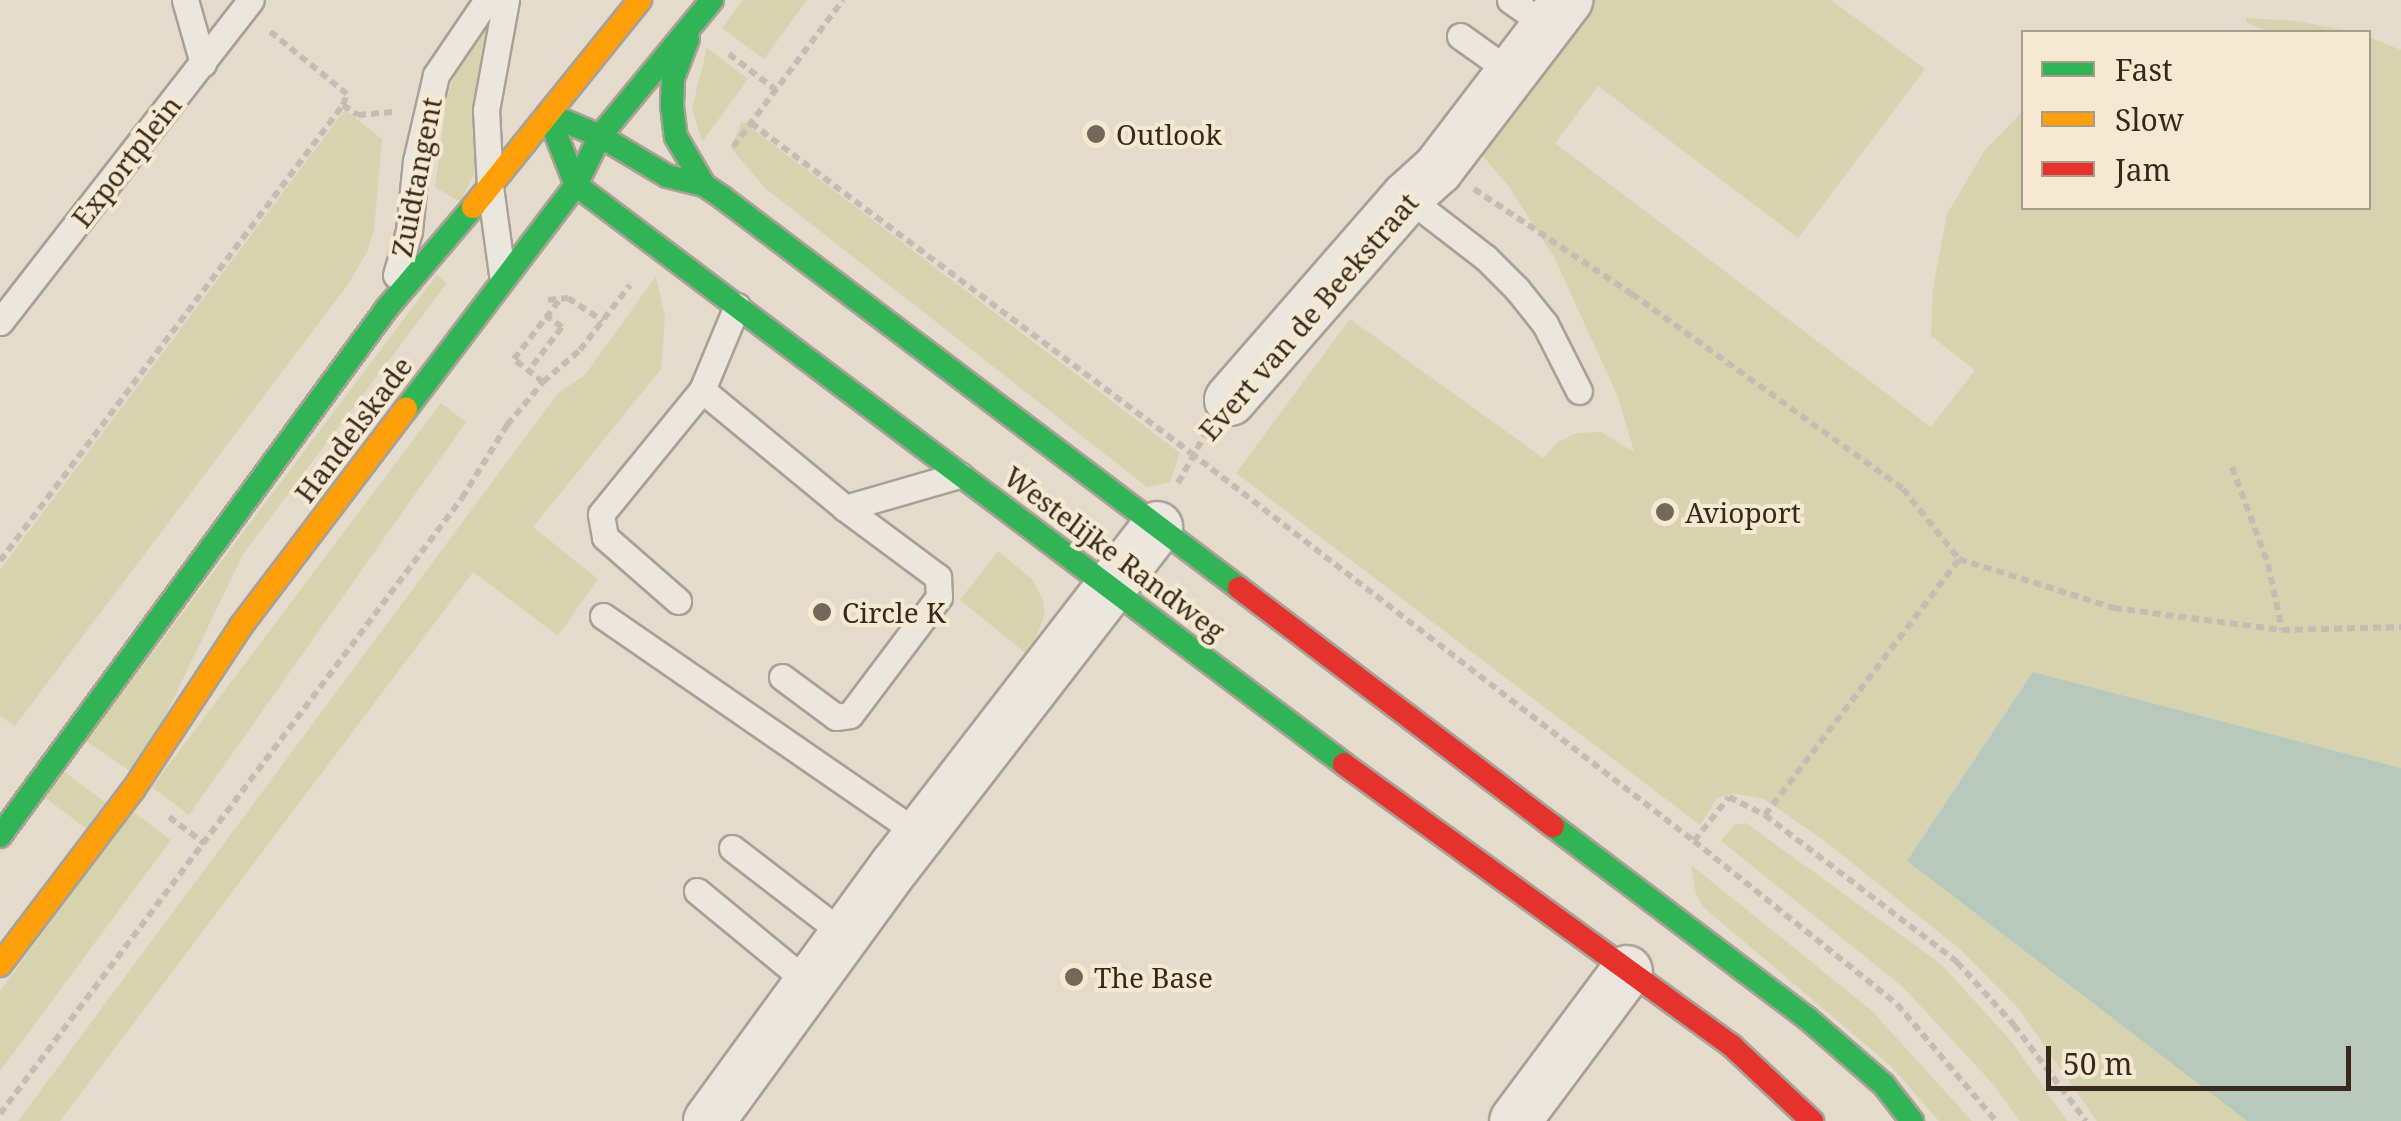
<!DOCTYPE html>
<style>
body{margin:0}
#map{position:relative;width:2401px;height:1121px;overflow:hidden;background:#e4dbcc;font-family:"Noto Serif",serif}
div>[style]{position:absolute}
.green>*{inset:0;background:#d6d3ae}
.water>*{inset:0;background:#b7c9bd}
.path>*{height:6px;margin-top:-3px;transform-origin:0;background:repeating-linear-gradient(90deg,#c5bdb4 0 8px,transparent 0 13px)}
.roads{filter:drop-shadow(2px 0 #a9a096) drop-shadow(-2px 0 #a9a096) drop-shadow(0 2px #a9a096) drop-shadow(0 -2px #a9a096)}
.lane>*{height:25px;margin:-12.5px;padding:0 12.5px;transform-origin:12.5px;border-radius:12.5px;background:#ece7de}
.street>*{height:50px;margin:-25px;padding:0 25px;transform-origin:25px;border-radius:25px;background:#ece7de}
.fast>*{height:22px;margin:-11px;padding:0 11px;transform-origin:11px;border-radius:11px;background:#30b455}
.slow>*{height:22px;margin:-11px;padding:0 11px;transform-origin:11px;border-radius:11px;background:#ff9f0a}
.jam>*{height:22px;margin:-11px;padding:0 11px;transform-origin:11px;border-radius:11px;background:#e5322d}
.dots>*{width:28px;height:28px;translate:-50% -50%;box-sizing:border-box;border:5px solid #f6e9d2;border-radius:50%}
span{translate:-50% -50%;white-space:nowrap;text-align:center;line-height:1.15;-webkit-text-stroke:8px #f6e9d2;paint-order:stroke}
.poi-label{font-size:28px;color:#39291d}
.left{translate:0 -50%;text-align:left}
.street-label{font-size:28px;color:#39291d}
.legend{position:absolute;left:2021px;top:30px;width:350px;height:180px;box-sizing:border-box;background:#f6e9d2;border:2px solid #aa9c8a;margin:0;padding:12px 18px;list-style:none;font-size:30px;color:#39291d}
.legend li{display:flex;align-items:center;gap:20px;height:50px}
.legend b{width:50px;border:2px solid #aa9c8a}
.scale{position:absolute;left:2046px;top:1046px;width:305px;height:45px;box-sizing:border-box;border:5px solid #39291d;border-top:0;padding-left:12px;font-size:30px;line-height:35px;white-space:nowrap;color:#39291d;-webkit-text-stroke:8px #f6e9d2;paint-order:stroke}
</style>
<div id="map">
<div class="green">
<i style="clip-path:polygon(743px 0,807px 0,764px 59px,722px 28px)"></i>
<i style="clip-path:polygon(1588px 0,1831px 0,1925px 69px,1798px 238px,1598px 86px,1555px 143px,1931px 427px,1975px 370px,1931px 336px,1933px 289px,1947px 214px,1985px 150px,2023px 111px,2024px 208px,2368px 208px,2369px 37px,2401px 50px,2401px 768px,2033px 672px,1907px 861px,2247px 1121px,2097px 1121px,2018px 1008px,1961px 950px,1822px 839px,1764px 799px,1732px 793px,1717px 798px,1700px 825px,1236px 473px,1350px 319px,1543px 458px,1558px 442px,1577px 433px,1601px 432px,1634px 452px,1618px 397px,1554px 257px,1510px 188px,1477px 149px)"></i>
<i style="clip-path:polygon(499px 1px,481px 51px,475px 172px,460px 202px,435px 187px,447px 96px,468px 42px)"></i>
<i style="clip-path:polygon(2246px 18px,2297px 21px,2354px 32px,2270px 32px,2247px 23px)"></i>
<i style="clip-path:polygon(707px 48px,748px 79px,702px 142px,692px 108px)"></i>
<i style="clip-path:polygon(345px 110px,382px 139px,374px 230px,367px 252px,349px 283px,15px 726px,0 716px,0 570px)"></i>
<i style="clip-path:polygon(742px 121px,1180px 453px,1170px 482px,1147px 487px,765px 188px,731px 148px)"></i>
<i style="clip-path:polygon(437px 275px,447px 283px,243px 554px,145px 758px,133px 773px,86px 741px)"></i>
<i style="clip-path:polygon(656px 276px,665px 317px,661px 369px,533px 527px,598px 579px,558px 636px,473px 572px,60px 1121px,18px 1121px,559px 392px,585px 375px)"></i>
<i style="clip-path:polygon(441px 403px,466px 422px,189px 815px,152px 787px)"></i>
<i style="clip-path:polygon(998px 551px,1032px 579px,1042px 598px,1045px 613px,1029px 656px,960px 600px)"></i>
<i style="clip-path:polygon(63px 771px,110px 806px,91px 832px,44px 797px)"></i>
<i style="clip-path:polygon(132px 811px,171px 840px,0 1071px,0 991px)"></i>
<i style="clip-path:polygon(1746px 823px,1941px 964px,2012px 1042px,2067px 1121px,2020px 1121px,1993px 1084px,1904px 988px,1721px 841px,1734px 825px)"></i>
<i style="clip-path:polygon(1691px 865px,1871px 1010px,1972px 1121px,1939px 1121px,1891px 1066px,1703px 907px,1696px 894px)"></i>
</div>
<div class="water">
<i style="clip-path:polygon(2033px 672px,2401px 768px,2401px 1121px,2247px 1121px,1907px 861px)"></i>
</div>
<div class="path">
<i style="left:729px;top:54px;width:59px;rotate:37.5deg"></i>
<i style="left:343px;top:105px;width:18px;rotate:34deg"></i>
<i style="left:358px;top:115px;width:35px;rotate:-5deg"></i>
<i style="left:751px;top:123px;width:550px;rotate:36.87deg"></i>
<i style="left:1191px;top:453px;width:635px;rotate:37.65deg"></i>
<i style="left:1694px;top:841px;width:260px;rotate:38.8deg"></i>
<i style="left:1897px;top:1004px;width:153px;rotate:49.8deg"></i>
<i style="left:733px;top:147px;width:184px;rotate:-53.2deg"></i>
<i style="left:1474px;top:189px;width:190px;rotate:33.6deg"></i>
<i style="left:1632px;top:294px;width:334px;rotate:35.7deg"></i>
<i style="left:1903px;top:489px;width:90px;rotate:51.3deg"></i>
<i style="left:1959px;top:559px;width:163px;rotate:17.5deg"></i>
<i style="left:2114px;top:608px;width:169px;rotate:7.5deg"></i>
<i style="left:2282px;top:630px;width:119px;rotate:-1.4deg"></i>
<i style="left:548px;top:300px;width:20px;rotate:-6deg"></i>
<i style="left:568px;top:298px;width:42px;rotate:33.3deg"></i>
<i style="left:533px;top:365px;width:48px;rotate:-52.7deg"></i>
<i style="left:562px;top:327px;width:19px;rotate:-145deg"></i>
<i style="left:543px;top:382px;width:37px;rotate:-142deg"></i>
<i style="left:514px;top:359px;width:77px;rotate:-52.4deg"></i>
<i style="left:2232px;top:467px;width:103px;rotate:69.6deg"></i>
<i style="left:2268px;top:564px;width:67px;rotate:78deg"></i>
<i style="left:1178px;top:483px;width:57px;rotate:-60.8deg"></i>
<i style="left:0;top:561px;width:571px;rotate:-53.05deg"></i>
<i style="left:343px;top:105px;width:12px;rotate:-70deg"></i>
<i style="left:347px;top:94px;width:103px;rotate:-140.9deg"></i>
<i style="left:1765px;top:815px;width:321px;rotate:-52.8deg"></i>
<i style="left:169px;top:817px;width:44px;rotate:36.6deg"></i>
<i style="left:1694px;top:841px;width:56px;rotate:-51.5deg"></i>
<i style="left:1729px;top:797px;width:40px;rotate:26.6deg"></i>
<i style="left:1765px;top:815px;width:242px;rotate:37.4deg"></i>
<i style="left:1957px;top:962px;width:85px;rotate:47.9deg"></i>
<i style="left:2014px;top:1025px;width:120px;rotate:53.1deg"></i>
<i style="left:0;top:1114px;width:770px;rotate:-53.13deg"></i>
<i style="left:462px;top:498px;width:86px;rotate:-58.3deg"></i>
<i style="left:507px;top:425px;width:56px;rotate:-50.1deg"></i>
<i style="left:543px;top:382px;width:49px;rotate:-40.9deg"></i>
<i style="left:580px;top:350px;width:82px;rotate:-52.4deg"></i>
</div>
<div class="roads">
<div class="lane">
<i style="left:185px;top:0;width:66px;rotate:74.1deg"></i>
<i style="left:1510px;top:0;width:45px;rotate:35.1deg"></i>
<i style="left:1460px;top:36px;width:64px;rotate:35.4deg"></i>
<i style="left:1407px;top:197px;width:100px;rotate:37.7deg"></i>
<i style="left:1486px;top:258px;width:44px;rotate:45deg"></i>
<i style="left:1517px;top:289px;width:45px;rotate:51.3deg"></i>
<i style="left:1545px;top:324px;width:75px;rotate:63.1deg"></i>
<i style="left:502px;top:274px;width:89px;rotate:-97.8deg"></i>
<i style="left:490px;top:186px;width:76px;rotate:-93deg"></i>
<i style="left:486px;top:110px;width:112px;rotate:-79.7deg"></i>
<i style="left:396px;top:275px;width:46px;rotate:-73.5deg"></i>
<i style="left:409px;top:231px;width:70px;rotate:-84.3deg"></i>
<i style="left:416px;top:161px;width:88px;rotate:-76.9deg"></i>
<i style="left:436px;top:75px;width:91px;rotate:-55.8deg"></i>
<i style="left:737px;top:306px;width:91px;rotate:112.6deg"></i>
<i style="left:702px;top:390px;width:185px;rotate:39.5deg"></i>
<i style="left:845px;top:508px;width:119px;rotate:-16.1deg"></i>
<i style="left:0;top:322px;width:408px;rotate:-52.1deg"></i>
<i style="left:678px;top:601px;width:97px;rotate:-138.8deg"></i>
<i style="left:605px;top:537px;width:23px;rotate:-100deg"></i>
<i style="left:601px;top:514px;width:160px;rotate:-50.8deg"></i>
<i style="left:603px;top:616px;width:384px;rotate:34.6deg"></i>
<i style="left:782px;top:677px;width:67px;rotate:36.5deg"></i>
<i style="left:836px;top:717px;width:14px;rotate:-8deg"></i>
<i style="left:850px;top:715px;width:148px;rotate:-53deg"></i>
<i style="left:939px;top:597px;width:20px;rotate:-93deg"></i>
<i style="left:938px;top:577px;width:116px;rotate:-143.4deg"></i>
<i style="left:732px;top:848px;width:143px;rotate:37.6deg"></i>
<i style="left:697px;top:891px;width:146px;rotate:39.5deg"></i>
</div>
<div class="street">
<i style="left:1230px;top:400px;width:269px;rotate:-48.9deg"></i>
<i style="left:1407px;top:197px;width:42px;rotate:-42.1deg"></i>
<i style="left:1438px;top:169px;width:213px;rotate:-52.6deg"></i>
<i style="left:709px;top:1121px;width:317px;rotate:-53.9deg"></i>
<i style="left:896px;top:865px;width:427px;rotate:-52.3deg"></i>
<i style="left:1515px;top:1121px;width:187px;rotate:-53.3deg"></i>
</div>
<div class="fast">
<i style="left:688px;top:39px;width:42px;rotate:111deg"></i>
<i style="left:673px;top:78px;width:28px;rotate:92deg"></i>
<i style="left:672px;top:106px;width:31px;rotate:83deg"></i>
<i style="left:676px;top:137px;width:56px;rotate:59.7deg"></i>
<i style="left:548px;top:114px;width:56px;rotate:22.9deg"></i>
<i style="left:600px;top:136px;width:78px;rotate:30.8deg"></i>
<i style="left:667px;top:176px;width:38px;rotate:14deg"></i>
<i style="left:704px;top:185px;width:23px;rotate:34deg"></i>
<i style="left:723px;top:198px;width:647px;rotate:37.08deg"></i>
<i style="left:548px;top:114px;width:76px;rotate:68.5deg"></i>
<i style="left:576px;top:185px;width:962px;rotate:37.01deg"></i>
<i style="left:406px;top:409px;width:281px;rotate:-52.8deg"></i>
<i style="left:576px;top:185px;width:55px;rotate:-63.9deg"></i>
<i style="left:600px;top:136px;width:176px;rotate:-50.5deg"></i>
<i style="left:1553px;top:826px;width:318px;rotate:37.1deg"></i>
<i style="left:1807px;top:1018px;width:102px;rotate:41deg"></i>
<i style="left:1884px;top:1085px;width:46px;rotate:52.1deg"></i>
<i style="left:0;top:836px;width:655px;rotate:-53.76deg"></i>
<i style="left:387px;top:308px;width:133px;rotate:-49.6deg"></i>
</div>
<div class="slow">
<i style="left:473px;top:207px;width:266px;rotate:-51.1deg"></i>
<i style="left:0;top:965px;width:220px;rotate:-52.8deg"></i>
<i style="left:133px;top:790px;width:196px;rotate:-56.6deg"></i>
<i style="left:241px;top:626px;width:273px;rotate:-52.8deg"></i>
</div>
<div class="jam">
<i style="left:1239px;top:588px;width:394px;rotate:37.2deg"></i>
<i style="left:1344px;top:764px;width:480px;rotate:36deg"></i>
<i style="left:1732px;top:1046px;width:110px;rotate:43.2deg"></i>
</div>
</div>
<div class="dots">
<i style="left:1096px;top:134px;background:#75675a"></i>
<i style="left:1665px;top:512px;background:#75675a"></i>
<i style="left:822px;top:612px;background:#75675a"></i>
<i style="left:1074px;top:977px;background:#75675a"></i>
</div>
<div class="poi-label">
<span class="left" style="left:1116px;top:134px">Outlook</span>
<span class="left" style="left:1685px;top:512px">Avioport</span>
<span class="left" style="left:842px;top:612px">Circle K</span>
<span class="left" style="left:1094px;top:977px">The Base</span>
</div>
<div class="street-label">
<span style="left:126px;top:161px;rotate:-52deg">Exportplein</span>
<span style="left:416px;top:177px;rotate:-79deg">Zuidtangent</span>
<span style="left:1308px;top:316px;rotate:-49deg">Evert van de Beekstraat</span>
<span style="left:353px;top:429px;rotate:-53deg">Handelskade</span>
<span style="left:1115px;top:553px;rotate:37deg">Westelijke Randweg</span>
</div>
<ul class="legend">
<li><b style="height:12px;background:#30b455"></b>Fast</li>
<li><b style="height:12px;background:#ff9f0a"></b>Slow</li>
<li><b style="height:12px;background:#e5322d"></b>Jam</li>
</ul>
<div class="scale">50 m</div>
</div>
